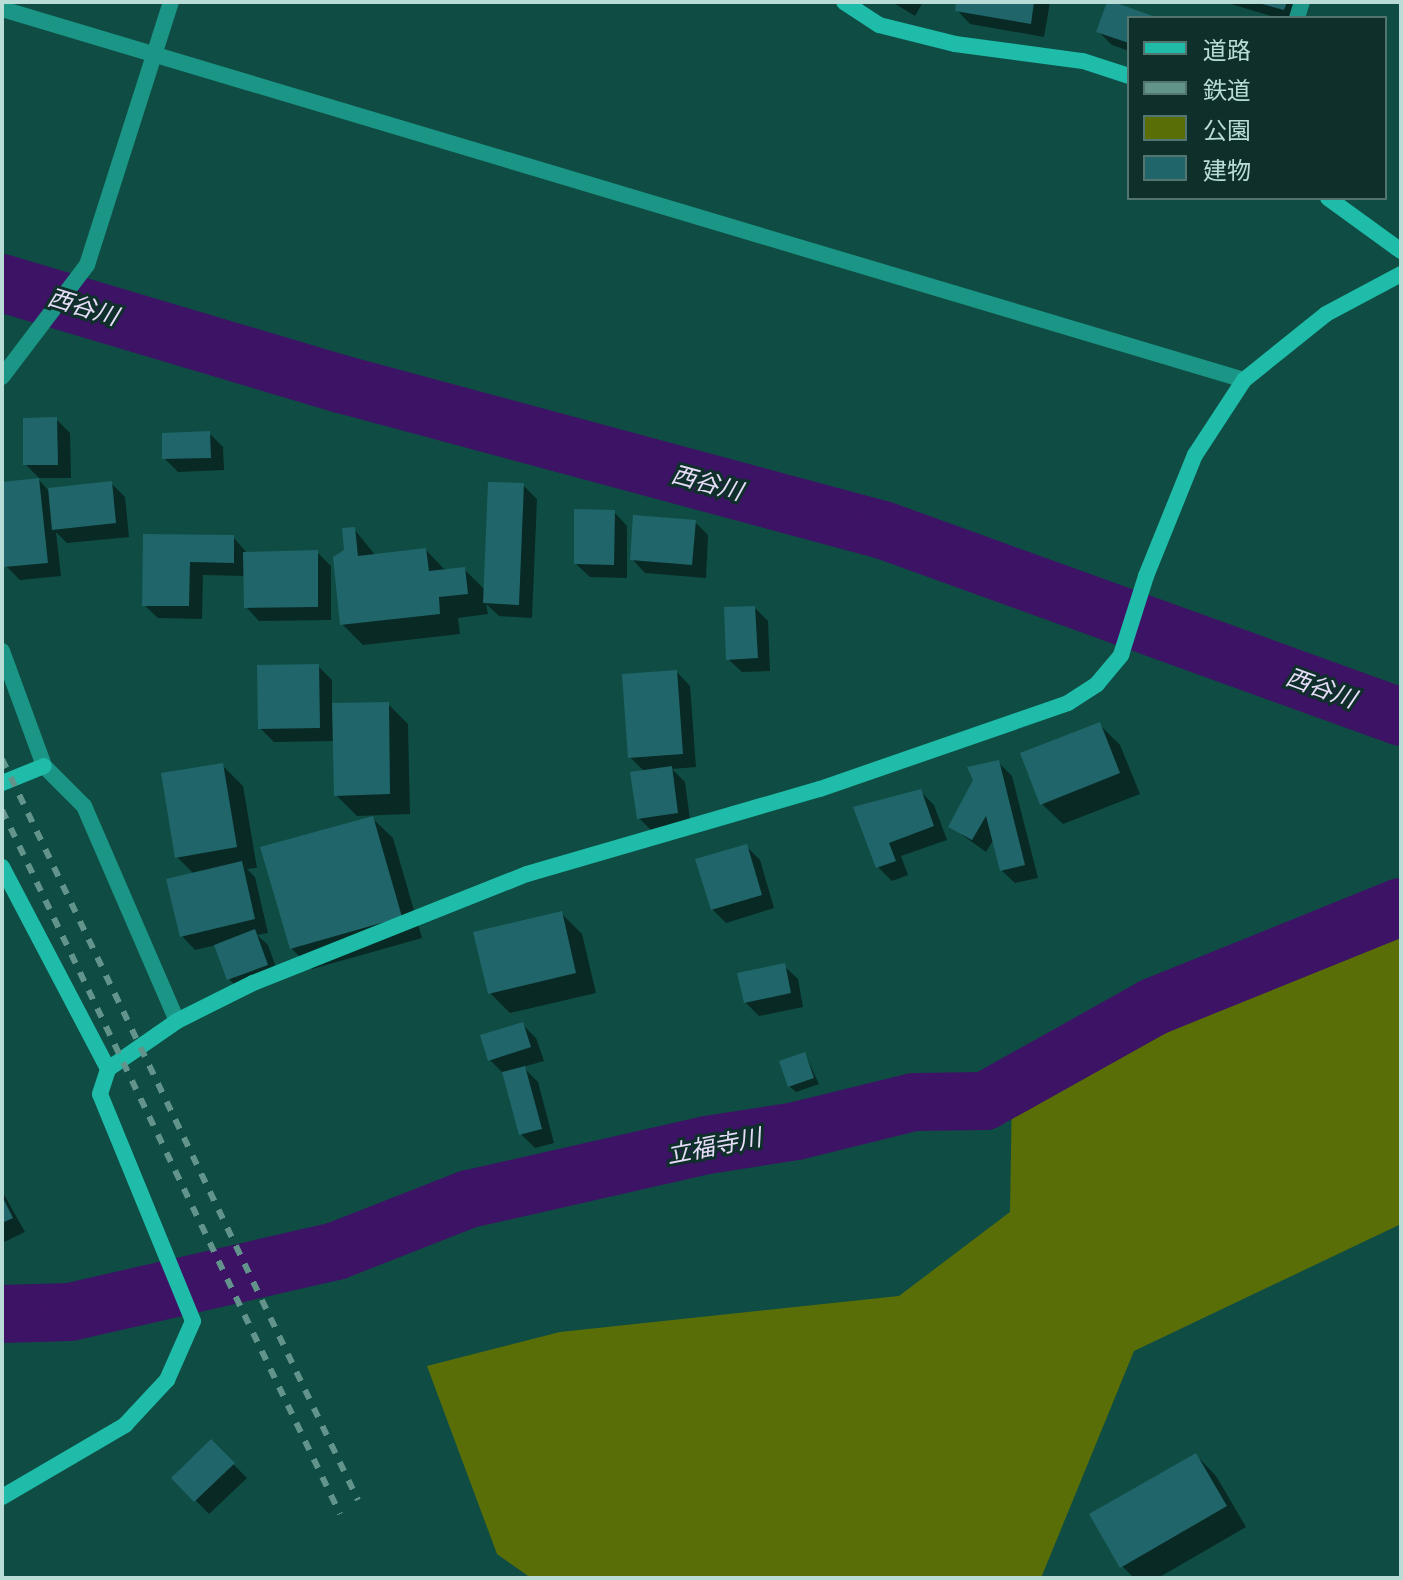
<!DOCTYPE html>
<meta charset="utf-8">
<style>
body{margin:0}
#map{position:relative;width:1403px;height:1580px;overflow:hidden;background:#0f4d44;font-family:"IBM Plex Serif","Noto Sans JP",serif}
div>[style]{position:absolute}
.green>*{inset:0;background:#5a6e07}
.shadow>*{inset:0;background:#0007}
.river>*{height:58px;margin:-29px;padding:0 29px;transform-origin:29px;border-radius:29px;background:#3d1365}
.building>*{inset:0;background:#206569}
.street>*{height:16px;margin:-8px;padding:0 8px;transform-origin:8px;border-radius:8px;background:#1b9585}
.secondary>*{height:16px;margin:-8px;padding:0 8px;transform-origin:8px;border-radius:8px;background:#1ebca9}
.rail>*{height:6px;margin-top:-3px;transform-origin:0;background:repeating-linear-gradient(90deg,#62948c 0 10px,transparent 0 20px)}
span{translate:-50% -50%;white-space:nowrap;text-align:center;line-height:1.15;-webkit-text-stroke:6px #0f2f2a;paint-order:stroke}
.water-label{font-size:24px;color:#e7ddf9;font-style:italic}
.frame{position:absolute;inset:0;border:4px solid #b9ddd6;pointer-events:none}
.legend{position:absolute;left:1127px;top:16px;width:260px;height:184px;box-sizing:border-box;background:#0f2f2a;border:2px solid #53756f;margin:0;padding:10px 14px;list-style:none;font-size:24px;color:#b9ddd6}
.legend li{display:flex;align-items:center;gap:16px;height:40px}
.legend b{width:40px;border:2px solid #53756f}
</style>
<div id="map">
<div class="green">
<i style="clip-path:polygon(1401px 932px,1401px 1224px,1134px 1351px,1041px 1578px,531px 1578px,497px 1554px,427px 1366px,560px 1332px,899px 1296px,1010px 1212px,1012px 1089px,1171px 1015px)"></i>
</div>
<div class="shadow">
<i style="clip-path:polygon(892px 2px,923px 2px,915px 16px)"></i>
<i style="clip-path:polygon(958px 2px,1050px 2px,1044px 37px,970px 24px,957px 10px)"></i>
<i style="clip-path:polygon(1109px 2px,1154px 18px,1129px 18px,1129px 51px,1112px 45px,1098px 31px)"></i>
<i style="clip-path:polygon(1224px 2px,1303px 2px,1299px 18px,1278px 18px)"></i>
<i style="clip-path:polygon(56px 419px,70px 433px,71px 478px,39px 478px,25px 464px)"></i>
<i style="clip-path:polygon(209px 433px,223px 447px,224px 470px,178px 472px,164px 458px)"></i>
<i style="clip-path:polygon(39px 480px,48px 490px,111px 483px,125px 497px,129px 537px,67px 543px,56px 532px,61px 576px,20px 580px,6px 566px,2px 484px)"></i>
<i style="clip-path:polygon(523px 485px,537px 499px,532px 618px,499px 616px,486px 604px,488px 614px,458px 618px,460px 634px,363px 645px,342px 624px,346px 551px,354px 529px,376px 556px,426px 550px,446px 571px,464px 569px,485px 590px)"></i>
<i style="clip-path:polygon(614px 512px,627px 526px,627px 578px,590px 577px,576px 564px)"></i>
<i style="clip-path:polygon(695px 522px,708px 535px,706px 578px,645px 573px,632px 559px)"></i>
<i style="clip-path:polygon(145px 536px,233px 537px,247px 553px,317px 552px,331px 566px,331px 620px,259px 621px,246px 607px,245px 576px,203px 575px,202px 619px,158px 618px,144px 605px)"></i>
<i style="clip-path:polygon(755px 608px,768px 621px,770px 671px,742px 672px,728px 659px)"></i>
<i style="clip-path:polygon(318px 666px,332px 680px,332px 705px,388px 704px,408px 724px,410px 814px,357px 816px,336px 795px,335px 741px,274px 742px,260px 728px)"></i>
<i style="clip-path:polygon(677px 672px,690px 686px,696px 767px,672px 769px,685px 782px,691px 827px,653px 832px,639px 818px,645px 772px,630px 757px)"></i>
<i style="clip-path:polygon(1099px 724px,1120px 745px,1140px 794px,1063px 824px,1042px 804px)"></i>
<i style="clip-path:polygon(998px 762px,1012px 776px,1038px 878px,1015px 883px,1001px 870px,994px 839px,986px 852px,951px 827px)"></i>
<i style="clip-path:polygon(222px 765px,243px 786px,257px 868px,247px 869px,255px 877px,268px 933px,257px 935px,268px 945px,280px 979px,243px 993px,229px 979px,216px 945px,195px 950px,182px 936px,194px 874px,177px 857px)"></i>
<i style="clip-path:polygon(920px 791px,934px 805px,947px 840px,901px 856px,908px 875px,892px 881px,878px 867px,856px 808px)"></i>
<i style="clip-path:polygon(372px 818px,393px 838px,422px 938px,312px 969px,291px 948px)"></i>
<i style="clip-path:polygon(746px 846px,760px 860px,774px 908px,726px 923px,712px 909px)"></i>
<i style="clip-path:polygon(561px 913px,582px 934px,596px 993px,510px 1013px,490px 993px)"></i>
<i style="clip-path:polygon(784px 966px,798px 979px,803px 1007px,759px 1016px,745px 1002px)"></i>
<i style="clip-path:polygon(522px 1024px,536px 1038px,544px 1061px,523px 1067px,538px 1082px,554px 1143px,535px 1148px,521px 1134px,503px 1073px,490px 1060px)"></i>
<i style="clip-path:polygon(805px 1054px,819px 1084px,796px 1092px,789px 1086px)"></i>
<i style="clip-path:polygon(2px 1191px,25px 1232px,2px 1243px)"></i>
<i style="clip-path:polygon(211px 1442px,247px 1478px,209px 1514px,174px 1478px)"></i>
<i style="clip-path:polygon(1196px 1455px,1216px 1476px,1246px 1527px,1158px 1578px,1134px 1578px,1122px 1566px)"></i>
</div>
<div class="river">
<i style="left:2px;top:283px;width:354px;rotate:16.6deg"></i>
<i style="left:341px;top:384px;width:561px;rotate:15.08deg"></i>
<i style="left:883px;top:530px;width:551px;rotate:19.85deg"></i>
<i style="left:2px;top:1314px;width:68px;rotate:-1.7deg"></i>
<i style="left:70px;top:1312px;width:273px;rotate:-12.9deg"></i>
<i style="left:336px;top:1251px;width:143px;rotate:-21.4deg"></i>
<i style="left:469px;top:1199px;width:244px;rotate:-12.8deg"></i>
<i style="left:707px;top:1145px;width:90px;rotate:-8.9deg"></i>
<i style="left:796px;top:1131px;width:122px;rotate:-13.8deg"></i>
<i style="left:914px;top:1102px;width:71px;rotate:-0.8deg"></i>
<i style="left:985px;top:1101px;width:193px;rotate:-29.2deg"></i>
<i style="left:1153px;top:1007px;width:267px;rotate:-22deg"></i>
</div>
<div class="building">
<i style="clip-path:polygon(956px 2px,1034px 2px,1031px 24px,955px 11px)"></i>
<i style="clip-path:polygon(1107px 2px,1114px 2px,1158px 18px,1129px 18px,1129px 43px,1096px 32px)"></i>
<i style="clip-path:polygon(1255px 2px,1287px 2px,1284px 10px)"></i>
<i style="clip-path:polygon(57px 417px,58px 465px,23px 465px,23px 418px)"></i>
<i style="clip-path:polygon(210px 431px,211px 458px,162px 459px,162px 433px)"></i>
<i style="clip-path:polygon(39px 478px,48px 563px,4px 567px,2px 482px)"></i>
<i style="clip-path:polygon(112px 481px,116px 523px,52px 530px,48px 488px)"></i>
<i style="clip-path:polygon(488px 482px,524px 483px,519px 605px,483px 603px)"></i>
<i style="clip-path:polygon(574px 509px,615px 510px,614px 565px,574px 564px)"></i>
<i style="clip-path:polygon(633px 515px,696px 520px,692px 565px,630px 560px)"></i>
<i style="clip-path:polygon(355px 527px,358px 556px,426px 548px,429px 571px,465px 567px,468px 594px,439px 597px,440px 614px,340px 625px,333px 557px,344px 550px,342px 528px)"></i>
<i style="clip-path:polygon(143px 534px,234px 535px,234px 563px,190px 562px,189px 606px,142px 606px)"></i>
<i style="clip-path:polygon(318px 550px,318px 607px,244px 608px,243px 552px)"></i>
<i style="clip-path:polygon(755px 606px,758px 658px,726px 660px,724px 607px)"></i>
<i style="clip-path:polygon(319px 664px,320px 728px,258px 729px,257px 665px)"></i>
<i style="clip-path:polygon(677px 670px,683px 754px,628px 758px,622px 674px)"></i>
<i style="clip-path:polygon(389px 702px,390px 794px,334px 796px,332px 703px)"></i>
<i style="clip-path:polygon(1100px 722px,1120px 773px,1040px 805px,1020px 753px)"></i>
<i style="clip-path:polygon(999px 760px,1025px 865px,1000px 871px,986px 816px,972px 840px,948px 827px,973px 780px,967px 767px)"></i>
<i style="clip-path:polygon(223px 763px,237px 847px,175px 858px,161px 773px)"></i>
<i style="clip-path:polygon(672px 766px,678px 813px,637px 819px,630px 772px)"></i>
<i style="clip-path:polygon(921px 789px,934px 826px,889px 843px,896px 861px,876px 868px,853px 807px)"></i>
<i style="clip-path:polygon(373px 816px,402px 917px,290px 949px,260px 847px)"></i>
<i style="clip-path:polygon(747px 844px,762px 895px,711px 910px,695px 859px)"></i>
<i style="clip-path:polygon(242px 861px,255px 919px,180px 937px,166px 879px)"></i>
<i style="clip-path:polygon(562px 911px,576px 973px,488px 994px,473px 932px)"></i>
<i style="clip-path:polygon(255px 929px,268px 965px,227px 980px,214px 945px)"></i>
<i style="clip-path:polygon(785px 963px,791px 993px,744px 1003px,737px 973px)"></i>
<i style="clip-path:polygon(523px 1022px,531px 1047px,488px 1061px,480px 1035px)"></i>
<i style="clip-path:polygon(805px 1052px,814px 1078px,788px 1087px,779px 1061px)"></i>
<i style="clip-path:polygon(525px 1066px,542px 1129px,519px 1135px,502px 1072px)"></i>
<i style="clip-path:polygon(2px 1196px,13px 1218px,2px 1223px)"></i>
<i style="clip-path:polygon(211px 1439px,235px 1463px,194px 1502px,171px 1478px)"></i>
<i style="clip-path:polygon(1196px 1453px,1227px 1506px,1120px 1568px,1089px 1514px)"></i>
</div>
<div class="street">
<i style="left:2px;top:9px;width:1296px;rotate:16.63deg"></i>
<i style="left:1297px;top:18px;width:17px;rotate:-73deg"></i>
<i style="left:2px;top:377px;width:141px;rotate:-52.8deg"></i>
<i style="left:87px;top:265px;width:276px;rotate:-72.3deg"></i>
<i style="left:2px;top:651px;width:122px;rotate:69.9deg"></i>
<i style="left:44px;top:766px;width:57px;rotate:45deg"></i>
<i style="left:84px;top:806px;width:234px;rotate:66.6deg"></i>
</div>
<div class="secondary">
<i style="left:844px;top:2px;width:42px;rotate:33.3deg"></i>
<i style="left:879px;top:25px;width:78px;rotate:14deg"></i>
<i style="left:955px;top:44px;width:129px;rotate:7.6deg"></i>
<i style="left:1083px;top:61px;width:48px;rotate:18.1deg"></i>
<i style="left:1328px;top:198px;width:90px;rotate:36deg"></i>
<i style="left:2px;top:783px;width:45px;rotate:-22deg"></i>
<i style="left:2px;top:867px;width:228px;rotate:62.3deg"></i>
<i style="left:2px;top:1497px;width:143px;rotate:-30.3deg"></i>
<i style="left:125px;top:1425px;width:62px;rotate:-47deg"></i>
<i style="left:167px;top:1380px;width:64px;rotate:-66.2deg"></i>
<i style="left:193px;top:1321px;width:245px;rotate:-112.3deg"></i>
<i style="left:100px;top:1094px;width:26px;rotate:-72deg"></i>
<i style="left:108px;top:1069px;width:84px;rotate:-34.8deg"></i>
<i style="left:177px;top:1021px;width:85px;rotate:-26.6deg"></i>
<i style="left:253px;top:983px;width:295px;rotate:-21.7deg"></i>
<i style="left:527px;top:874px;width:305px;rotate:-16.2deg"></i>
<i style="left:820px;top:789px;width:262px;rotate:-19.1deg"></i>
<i style="left:1068px;top:703px;width:35px;rotate:-33deg"></i>
<i style="left:1097px;top:684px;width:38px;rotate:-50deg"></i>
<i style="left:1121px;top:655px;width:83px;rotate:-72.4deg"></i>
<i style="left:1146px;top:576px;width:131px;rotate:-68deg"></i>
<i style="left:1195px;top:455px;width:90px;rotate:-56.8deg"></i>
<i style="left:1244px;top:380px;width:105px;rotate:-38.8deg"></i>
<i style="left:1326px;top:314px;width:85px;rotate:-28.1deg"></i>
</div>
<div class="rail">
<i style="left:2px;top:759px;width:822px;rotate:64.34deg"></i>
<i style="left:2px;top:810px;width:781px;rotate:64.35deg"></i>
</div>
<div class="water-label">
<span style="left:83px;top:307px;rotate:17deg">西谷川</span>
<span style="left:707px;top:483px;rotate:15deg">西谷川</span>
<span style="left:1321px;top:688px;rotate:20deg">西谷川</span>
<span style="left:714px;top:1146px;rotate:-11deg">立福寺川</span>
</div>
<div class="frame"></div>
<ul class="legend">
<li><b style="height:10px;background:#1ebca9"></b>道路</li>
<li><b style="height:10px;background:#62948c"></b>鉄道</li>
<li><b style="height:22px;background:#5a6e07"></b>公園</li>
<li><b style="height:22px;background:#206569"></b>建物</li>
</ul>
</div>
